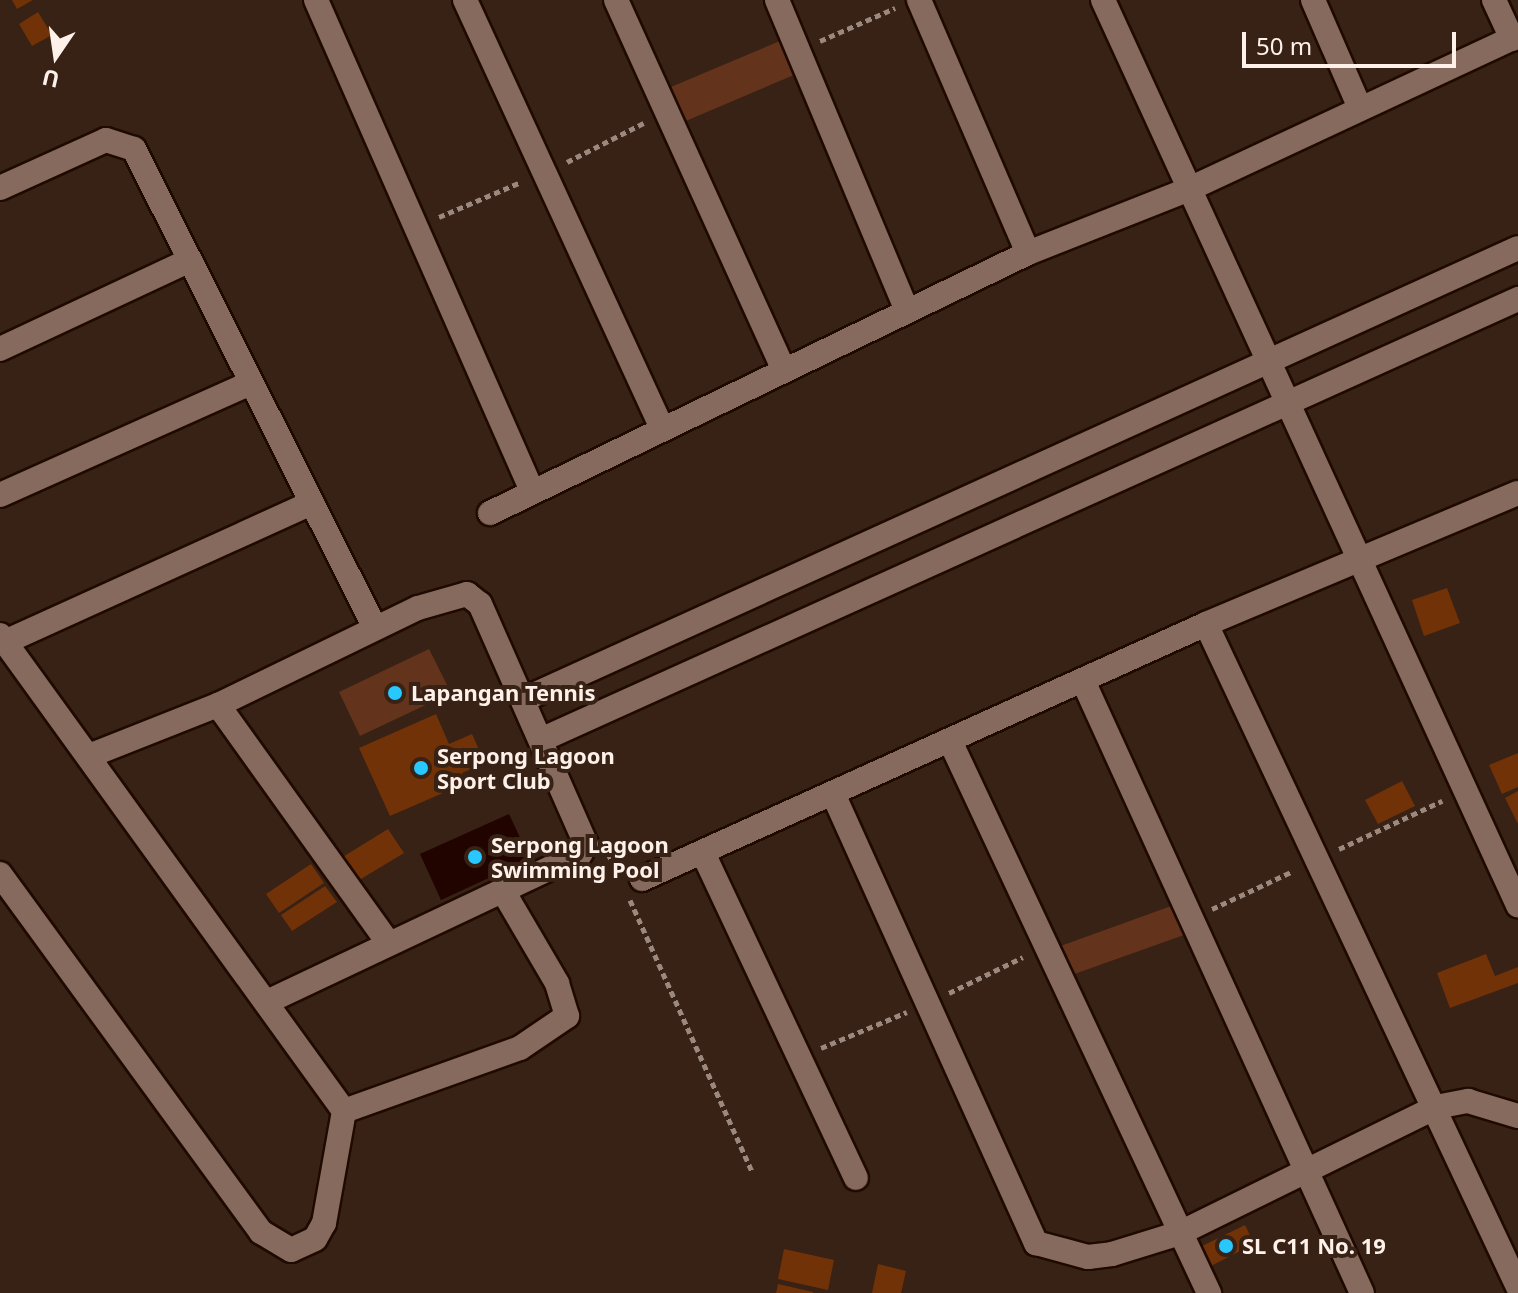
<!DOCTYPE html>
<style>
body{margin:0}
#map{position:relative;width:1518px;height:1293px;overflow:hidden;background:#382115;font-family:"Noto Sans",sans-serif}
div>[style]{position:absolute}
.green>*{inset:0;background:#63341b}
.water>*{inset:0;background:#210300}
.building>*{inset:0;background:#713208}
.path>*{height:5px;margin-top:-2.5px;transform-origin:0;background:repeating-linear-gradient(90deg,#9b8980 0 6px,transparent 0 10px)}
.roads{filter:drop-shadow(2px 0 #1f0a02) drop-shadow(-2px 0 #1f0a02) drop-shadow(0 2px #1f0a02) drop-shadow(0 -2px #1f0a02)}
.street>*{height:24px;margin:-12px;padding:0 12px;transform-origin:12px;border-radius:12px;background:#866a5d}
.dots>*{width:22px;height:22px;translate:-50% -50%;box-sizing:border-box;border:4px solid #382115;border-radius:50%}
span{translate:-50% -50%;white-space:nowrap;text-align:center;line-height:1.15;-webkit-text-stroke:8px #382115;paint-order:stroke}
.poi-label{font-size:22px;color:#fef1ea;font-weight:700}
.left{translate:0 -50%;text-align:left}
.north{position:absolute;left:16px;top:16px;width:80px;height:80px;-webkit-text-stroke:6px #382115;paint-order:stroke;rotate:193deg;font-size:22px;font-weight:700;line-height:32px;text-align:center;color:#fef1ea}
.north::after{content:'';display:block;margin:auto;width:28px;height:36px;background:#fef1ea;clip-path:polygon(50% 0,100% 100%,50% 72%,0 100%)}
.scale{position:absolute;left:1242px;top:32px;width:214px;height:36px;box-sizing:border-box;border:4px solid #fef1ea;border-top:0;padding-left:10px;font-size:24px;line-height:28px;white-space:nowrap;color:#fef1ea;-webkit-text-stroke:6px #382115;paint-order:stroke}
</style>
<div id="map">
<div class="green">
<i style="clip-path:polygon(794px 35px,808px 69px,674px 126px,659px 92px)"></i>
<i style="clip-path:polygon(429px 649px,451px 693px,360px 736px,339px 692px)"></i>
<i style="clip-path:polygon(1174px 905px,1184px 935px,1066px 977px,1055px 948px)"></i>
</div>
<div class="water">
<i style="clip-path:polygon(509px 814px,530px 859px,441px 900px,420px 854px)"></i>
</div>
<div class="building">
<i style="clip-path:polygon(12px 0,33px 0,17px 9px)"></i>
<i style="clip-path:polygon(38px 12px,52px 35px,32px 46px,19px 24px)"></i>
<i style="clip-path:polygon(1447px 588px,1460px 623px,1424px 636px,1412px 600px)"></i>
<i style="clip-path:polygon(436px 714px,449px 744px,472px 734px,485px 763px,462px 773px,466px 783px,390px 816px,359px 748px)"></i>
<i style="clip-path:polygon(1518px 753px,1518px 787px,1502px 794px,1489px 765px)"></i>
<i style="clip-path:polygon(1402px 781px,1415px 806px,1378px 824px,1365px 800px)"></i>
<i style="clip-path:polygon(1518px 791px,1518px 824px,1505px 798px)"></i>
<i style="clip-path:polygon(388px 829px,404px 853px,356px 882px,341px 858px)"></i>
<i style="clip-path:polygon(311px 864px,324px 883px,279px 913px,266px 894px)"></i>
<i style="clip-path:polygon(325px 886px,337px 902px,292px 931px,281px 915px)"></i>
<i style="clip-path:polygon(1486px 954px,1495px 976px,1518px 967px,1518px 983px,1450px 1008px,1437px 973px)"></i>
<i style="clip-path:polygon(1245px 1225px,1254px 1244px,1207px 1268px,1198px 1248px)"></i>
<i style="clip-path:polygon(784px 1249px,834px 1260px,828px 1290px,778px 1279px)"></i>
<i style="clip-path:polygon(878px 1264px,906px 1271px,901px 1293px,872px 1293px)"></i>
<i style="clip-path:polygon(778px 1284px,813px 1292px,813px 1293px,776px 1293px)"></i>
</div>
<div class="path">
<i style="left:820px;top:41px;width:82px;rotate:-23.7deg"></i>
<i style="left:567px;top:162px;width:86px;rotate:-26.9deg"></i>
<i style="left:439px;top:217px;width:89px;rotate:-23.1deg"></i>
<i style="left:1339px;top:849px;width:114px;rotate:-25deg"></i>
<i style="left:608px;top:853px;width:22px;rotate:66deg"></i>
<i style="left:630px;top:900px;width:298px;rotate:65.8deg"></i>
<i style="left:1212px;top:909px;width:89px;rotate:-25.1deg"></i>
<i style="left:949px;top:993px;width:82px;rotate:-25.9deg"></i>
<i style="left:821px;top:1048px;width:93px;rotate:-22.7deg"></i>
</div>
<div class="roads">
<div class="street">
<i style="left:316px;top:0;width:536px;rotate:66.25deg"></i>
<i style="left:465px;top:0;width:472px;rotate:65.3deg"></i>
<i style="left:616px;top:0;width:407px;rotate:65.6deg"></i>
<i style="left:777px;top:0;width:337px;rotate:67.3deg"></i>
<i style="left:919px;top:0;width:275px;rotate:66.7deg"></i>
<i style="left:1103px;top:0;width:996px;rotate:65.37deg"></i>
<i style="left:1313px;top:0;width:118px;rotate:66.5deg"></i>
<i style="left:1494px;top:0;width:43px;rotate:65.2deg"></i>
<i style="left:0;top:188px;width:116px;rotate:-24.4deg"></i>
<i style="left:106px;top:140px;width:29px;rotate:18deg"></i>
<i style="left:134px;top:149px;width:536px;rotate:63.29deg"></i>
<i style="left:0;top:349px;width:205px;rotate:-25.1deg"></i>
<i style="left:0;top:495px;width:272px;rotate:-24.1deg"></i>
<i style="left:490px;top:513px;width:598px;rotate:-25.79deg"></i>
<i style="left:1028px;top:253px;width:171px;rotate:-21.6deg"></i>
<i style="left:1187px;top:190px;width:365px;rotate:-25deg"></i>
<i style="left:1206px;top:624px;width:733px;rotate:64.8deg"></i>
<i style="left:0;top:635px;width:587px;rotate:54.14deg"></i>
<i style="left:344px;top:1111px;width:114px;rotate:100.1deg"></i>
<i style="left:324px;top:1223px;width:18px;rotate:119deg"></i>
<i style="left:315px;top:1239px;width:26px;rotate:155deg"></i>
<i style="left:291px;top:1250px;width:35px;rotate:-149deg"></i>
<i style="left:261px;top:1232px;width:443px;rotate:-126.1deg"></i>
<i style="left:5px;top:642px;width:337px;rotate:-24.4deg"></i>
<i style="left:1084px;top:683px;width:670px;rotate:65.5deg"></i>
<i style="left:527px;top:698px;width:1088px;rotate:-24.42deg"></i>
<i style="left:218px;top:705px;width:290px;rotate:54.4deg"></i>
<i style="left:543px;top:739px;width:1070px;rotate:-24.29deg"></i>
<i style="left:951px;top:743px;width:608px;rotate:64.87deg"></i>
<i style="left:89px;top:756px;width:139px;rotate:-21.6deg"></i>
<i style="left:218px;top:705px;width:222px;rotate:-25.9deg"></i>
<i style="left:418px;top:608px;width:51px;rotate:-15.9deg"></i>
<i style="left:467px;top:594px;width:16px;rotate:38deg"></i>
<i style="left:480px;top:604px;width:262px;rotate:66.2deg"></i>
<i style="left:586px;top:844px;width:12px;rotate:121deg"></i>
<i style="left:580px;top:854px;width:346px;rotate:154.7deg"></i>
<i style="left:834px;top:796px;width:491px;rotate:65.7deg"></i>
<i style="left:1036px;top:1243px;width:54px;rotate:15.1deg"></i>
<i style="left:1088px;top:1257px;width:24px;rotate:-7deg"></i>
<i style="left:1112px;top:1254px;width:71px;rotate:-17.2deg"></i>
<i style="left:1180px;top:1233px;width:285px;rotate:-26.2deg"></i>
<i style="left:1436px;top:1107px;width:33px;rotate:-11deg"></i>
<i style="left:1468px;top:1101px;width:52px;rotate:16.7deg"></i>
<i style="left:703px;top:853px;width:359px;rotate:64.8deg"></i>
<i style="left:642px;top:879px;width:619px;rotate:-24.33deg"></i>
<i style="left:1206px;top:624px;width:338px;rotate:-22.8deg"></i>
<i style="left:344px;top:1111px;width:187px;rotate:-19.7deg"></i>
<i style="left:520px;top:1048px;width:57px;rotate:-34.2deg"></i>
<i style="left:567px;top:1016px;width:34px;rotate:-107deg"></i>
<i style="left:557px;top:983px;width:107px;rotate:-120.4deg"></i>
</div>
</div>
<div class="dots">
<i style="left:395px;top:693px;background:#28c8ff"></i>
<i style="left:421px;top:768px;background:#28c8ff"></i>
<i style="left:475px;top:857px;background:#28c8ff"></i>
<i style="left:1226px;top:1246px;background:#28c8ff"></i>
</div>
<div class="poi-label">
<span class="left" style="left:411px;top:693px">Lapangan Tennis</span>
<span class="left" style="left:437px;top:768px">Serpong Lagoon<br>Sport Club</span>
<span class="left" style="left:491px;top:857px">Serpong Lagoon<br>Swimming Pool</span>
<span class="left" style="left:1242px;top:1246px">SL C11 No. 19</span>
</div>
<div class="north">U</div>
<div class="scale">50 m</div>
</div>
